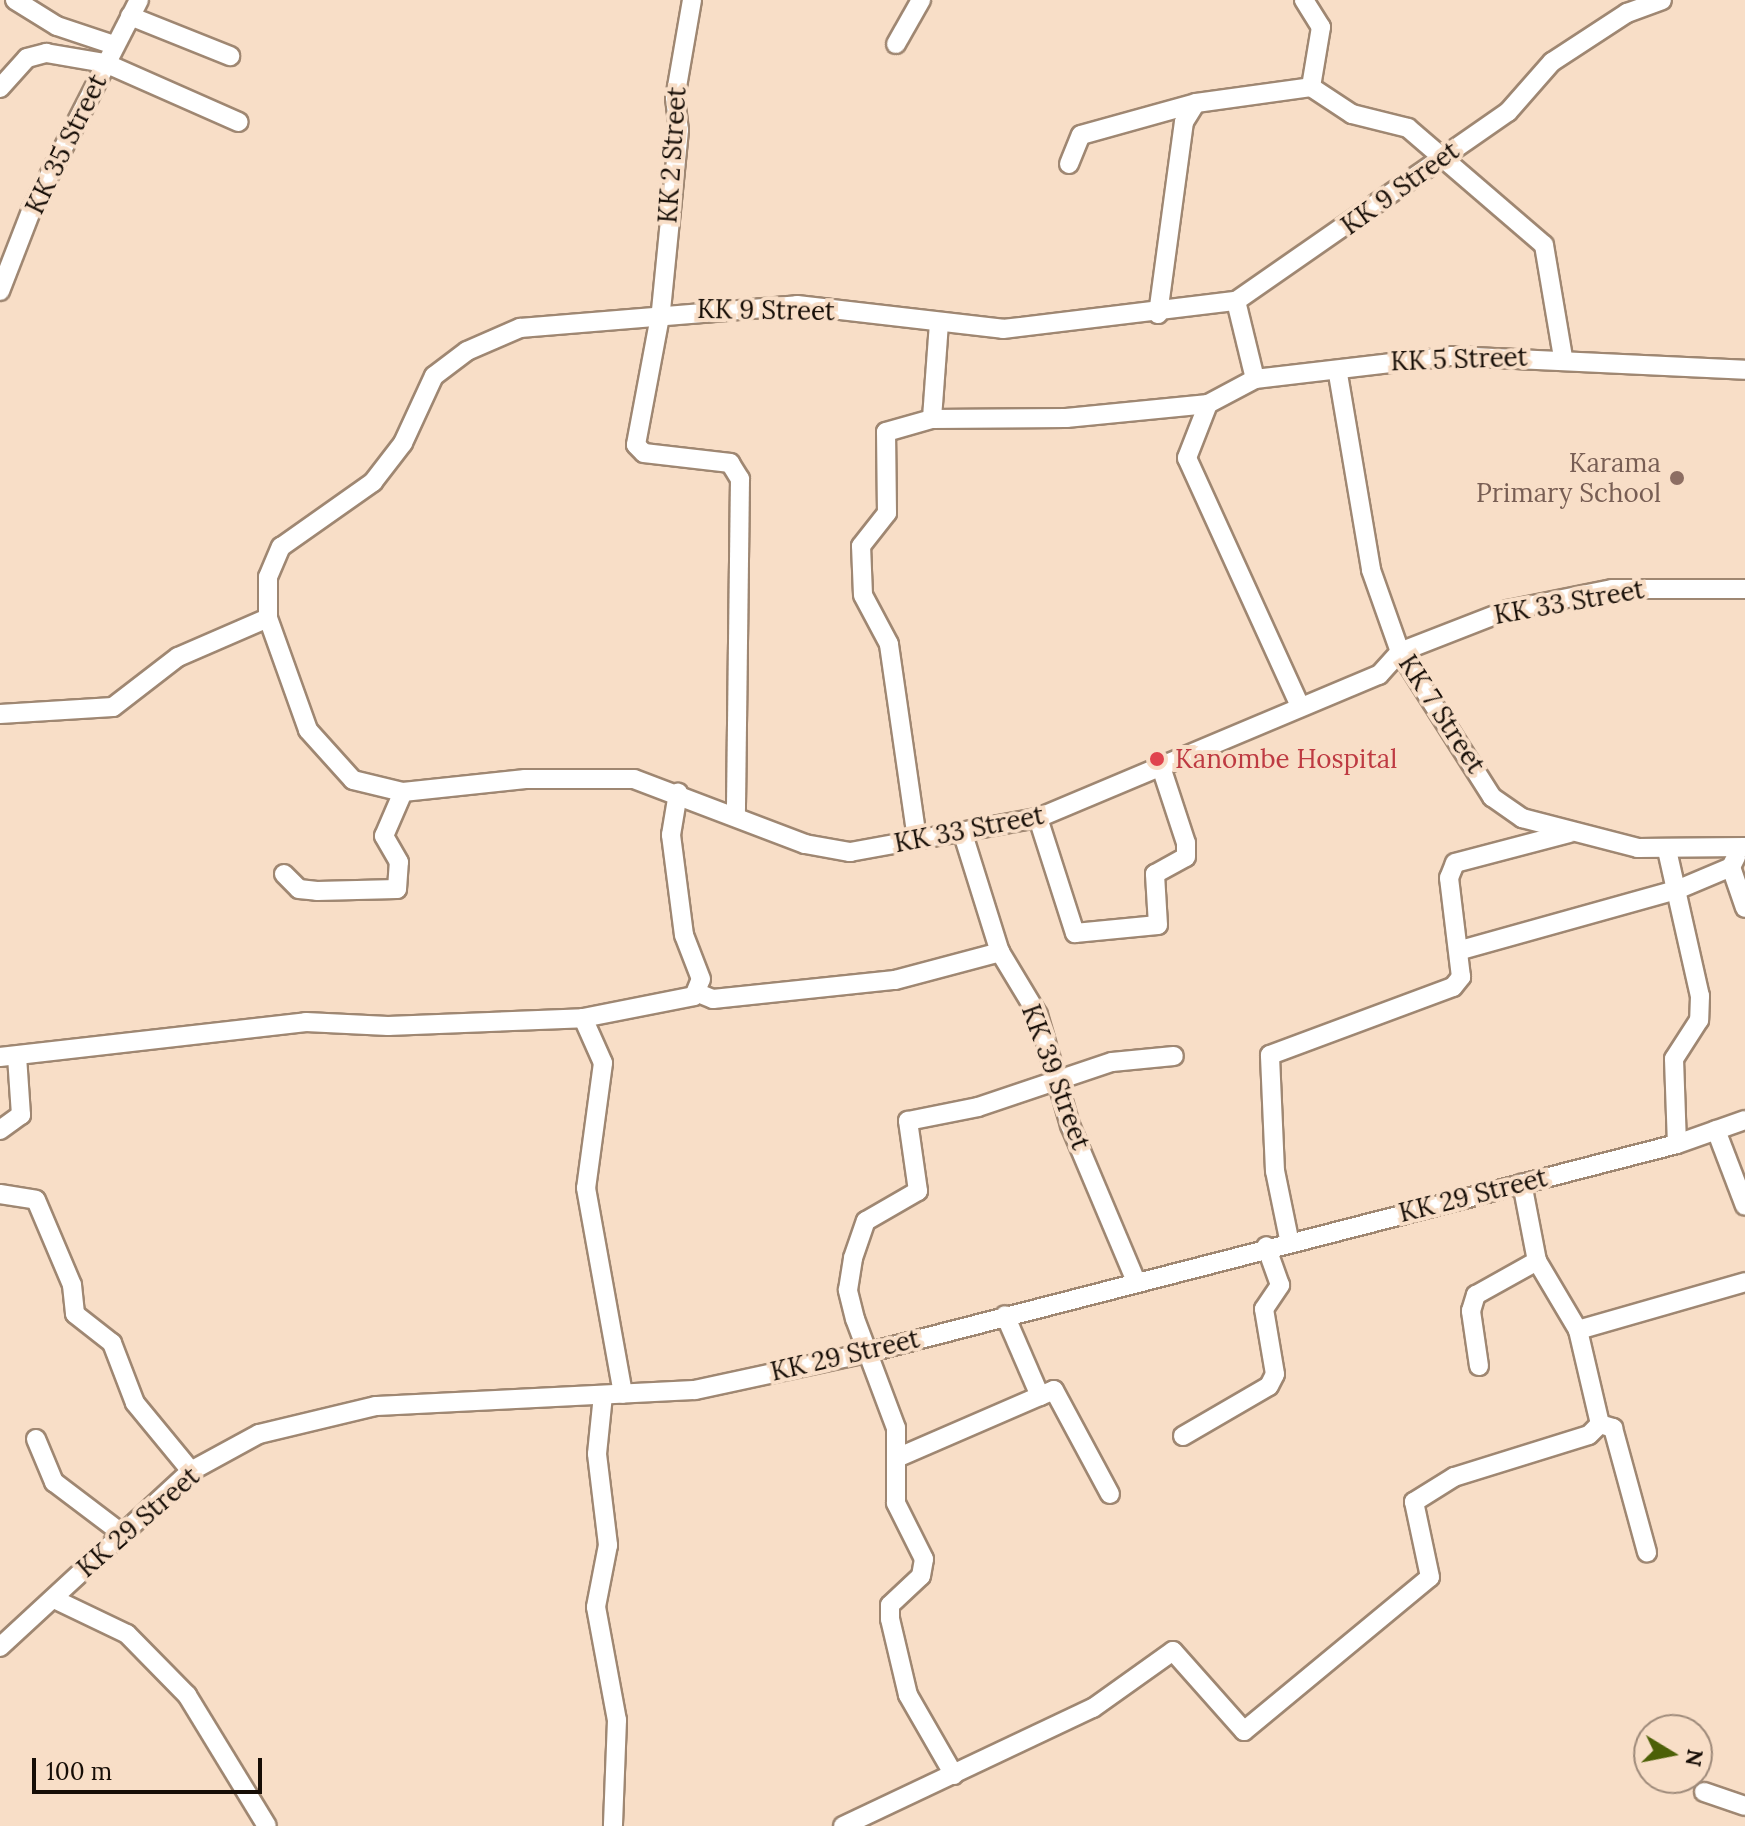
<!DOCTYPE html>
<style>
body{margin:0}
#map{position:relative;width:1745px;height:1826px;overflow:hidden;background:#f8dec7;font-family:Lora,serif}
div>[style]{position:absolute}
.roads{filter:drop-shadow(2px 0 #9f8772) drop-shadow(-2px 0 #9f8772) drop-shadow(0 2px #9f8772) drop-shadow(0 -2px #9f8772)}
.minor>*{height:18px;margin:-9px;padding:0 9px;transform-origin:9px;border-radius:9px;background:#fff}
.dots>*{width:22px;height:22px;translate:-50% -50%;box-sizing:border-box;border:4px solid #f8dec7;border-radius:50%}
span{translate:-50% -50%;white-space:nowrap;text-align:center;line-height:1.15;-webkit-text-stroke:8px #f8dec7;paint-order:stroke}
.street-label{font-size:26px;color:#160d06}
.education-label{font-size:26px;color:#785e54}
.right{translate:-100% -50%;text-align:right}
.health-label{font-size:26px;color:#be3a42}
.left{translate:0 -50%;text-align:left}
.north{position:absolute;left:1633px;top:1714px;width:80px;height:80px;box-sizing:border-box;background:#f8dec7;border:2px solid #9e8a7a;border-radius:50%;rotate:100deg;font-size:22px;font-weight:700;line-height:32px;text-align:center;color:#160d06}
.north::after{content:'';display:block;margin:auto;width:28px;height:36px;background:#4c6007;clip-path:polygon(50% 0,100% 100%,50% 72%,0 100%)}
.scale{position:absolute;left:32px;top:1758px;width:230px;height:36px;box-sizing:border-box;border:4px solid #160d06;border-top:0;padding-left:10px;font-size:24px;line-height:28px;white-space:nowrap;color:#160d06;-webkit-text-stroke:6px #f8dec7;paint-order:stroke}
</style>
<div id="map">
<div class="roads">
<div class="minor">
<i style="left:15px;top:0;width:49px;rotate:31.8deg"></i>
<i style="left:57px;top:26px;width:60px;rotate:18.4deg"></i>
<i style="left:692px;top:0;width:99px;rotate:99.8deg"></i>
<i style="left:675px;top:98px;width:32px;rotate:83deg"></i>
<i style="left:679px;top:130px;width:182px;rotate:95.7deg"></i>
<i style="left:661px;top:311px;width:136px;rotate:100.6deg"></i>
<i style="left:636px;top:445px;width:11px;rotate:45deg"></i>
<i style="left:644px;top:453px;width:87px;rotate:6.6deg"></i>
<i style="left:730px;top:463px;width:19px;rotate:58deg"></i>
<i style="left:740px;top:479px;width:338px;rotate:90.7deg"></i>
<i style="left:1304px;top:0;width:32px;rotate:58deg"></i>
<i style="left:1321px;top:27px;width:61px;rotate:99.5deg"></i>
<i style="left:1311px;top:87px;width:49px;rotate:33.4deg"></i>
<i style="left:1352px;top:114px;width:58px;rotate:14deg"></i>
<i style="left:1408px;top:128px;width:179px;rotate:40.7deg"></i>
<i style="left:1544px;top:245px;width:114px;rotate:80.4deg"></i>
<i style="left:130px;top:16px;width:108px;rotate:21.8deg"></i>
<i style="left:896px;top:44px;width:51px;rotate:-60.4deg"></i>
<i style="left:0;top:88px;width:40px;rotate:-48deg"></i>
<i style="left:27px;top:58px;width:20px;rotate:-15deg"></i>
<i style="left:46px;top:53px;width:60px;rotate:9.6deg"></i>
<i style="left:105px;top:63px;width:146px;rotate:23.8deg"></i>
<i style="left:1069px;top:164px;width:31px;rotate:-68deg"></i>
<i style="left:1081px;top:135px;width:119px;rotate:-15.5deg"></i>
<i style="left:0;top:291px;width:86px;rotate:-68.8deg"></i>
<i style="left:31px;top:211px;width:237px;rotate:-62.9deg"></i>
<i style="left:1236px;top:301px;width:80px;rotate:76.3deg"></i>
<i style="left:1255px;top:379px;width:198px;rotate:-6.7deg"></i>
<i style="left:1452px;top:356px;width:293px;rotate:2.7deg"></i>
<i style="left:1158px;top:314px;width:194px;rotate:-82.3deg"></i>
<i style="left:1184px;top:122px;width:22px;rotate:-58deg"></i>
<i style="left:1196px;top:103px;width:116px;rotate:-7.9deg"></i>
<i style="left:939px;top:323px;width:96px;rotate:94.2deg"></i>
<i style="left:932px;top:419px;width:134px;rotate:-0.4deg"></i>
<i style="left:1066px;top:418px;width:143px;rotate:-5.6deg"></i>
<i style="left:1338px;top:374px;width:199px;rotate:80.4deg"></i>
<i style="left:1371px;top:570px;width:87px;rotate:70.5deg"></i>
<i style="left:1400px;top:652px;width:172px;rotate:57.6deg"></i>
<i style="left:1492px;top:797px;width:37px;rotate:35deg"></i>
<i style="left:1522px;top:818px;width:120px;rotate:14.5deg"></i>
<i style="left:1638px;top:848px;width:107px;rotate:-0.5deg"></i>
<i style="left:1255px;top:379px;width:53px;rotate:152deg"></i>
<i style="left:1208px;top:404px;width:58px;rotate:111.3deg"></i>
<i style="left:1187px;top:458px;width:273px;rotate:65.5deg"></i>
<i style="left:268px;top:618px;width:119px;rotate:70.3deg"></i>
<i style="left:308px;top:730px;width:67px;rotate:48deg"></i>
<i style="left:353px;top:780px;width:51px;rotate:13.5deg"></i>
<i style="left:403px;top:792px;width:123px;rotate:-6.1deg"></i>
<i style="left:525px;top:779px;width:109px"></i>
<i style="left:634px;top:779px;width:183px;rotate:20.8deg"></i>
<i style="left:805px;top:844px;width:46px;rotate:10.1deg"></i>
<i style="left:850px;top:852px;width:191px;rotate:-10.3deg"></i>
<i style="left:1038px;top:818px;width:370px;rotate:-22.8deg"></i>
<i style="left:1379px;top:675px;width:31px;rotate:-48deg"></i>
<i style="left:1400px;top:652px;width:116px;rotate:-21.3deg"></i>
<i style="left:1508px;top:610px;width:106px;rotate:-11.4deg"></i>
<i style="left:1612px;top:589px;width:133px"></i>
<i style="left:0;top:714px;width:113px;rotate:-3.5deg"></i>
<i style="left:113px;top:707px;width:82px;rotate:-37.6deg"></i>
<i style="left:178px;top:657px;width:98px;rotate:-23.4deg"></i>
<i style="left:268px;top:618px;width:41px;rotate:-90deg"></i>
<i style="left:268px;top:577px;width:33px;rotate:-67deg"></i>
<i style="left:281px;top:547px;width:113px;rotate:-35.2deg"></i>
<i style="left:373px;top:482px;width:49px;rotate:-52.4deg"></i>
<i style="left:403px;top:443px;width:74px;rotate:-65.2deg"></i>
<i style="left:434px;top:376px;width:41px;rotate:-37.1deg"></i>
<i style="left:467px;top:351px;width:58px;rotate:-23.5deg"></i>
<i style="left:520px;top:328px;width:278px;rotate:-4.7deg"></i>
<i style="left:797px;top:305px;width:207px;rotate:6.6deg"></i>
<i style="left:1003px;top:329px;width:235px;rotate:-6.9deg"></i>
<i style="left:1236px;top:301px;width:331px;rotate:-34.8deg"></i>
<i style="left:1508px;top:112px;width:67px;rotate:-48.7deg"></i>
<i style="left:1552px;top:62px;width:90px;rotate:-33.2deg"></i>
<i style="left:1627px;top:13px;width:37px;rotate:-20deg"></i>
<i style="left:1038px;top:818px;width:121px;rotate:72.2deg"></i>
<i style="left:1075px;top:933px;width:83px;rotate:-5.5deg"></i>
<i style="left:1158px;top:925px;width:51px;rotate:-93.4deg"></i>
<i style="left:1155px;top:874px;width:35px;rotate:-29deg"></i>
<i style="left:1186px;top:857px;width:14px;rotate:-90deg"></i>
<i style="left:1186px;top:843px;width:83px;rotate:-108.2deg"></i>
<i style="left:962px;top:831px;width:127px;rotate:72.6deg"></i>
<i style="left:1000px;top:952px;width:74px;rotate:58.9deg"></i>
<i style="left:1038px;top:1015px;width:115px;rotate:73.8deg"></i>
<i style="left:1070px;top:1125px;width:167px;rotate:67.1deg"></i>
<i style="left:917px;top:839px;width:197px;rotate:-98.2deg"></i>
<i style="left:889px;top:644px;width:55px;rotate:-118deg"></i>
<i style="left:863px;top:595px;width:49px;rotate:-92.3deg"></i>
<i style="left:861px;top:546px;width:42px;rotate:-51.8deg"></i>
<i style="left:887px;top:513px;width:81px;rotate:-90.7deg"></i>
<i style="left:886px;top:432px;width:48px;rotate:-15.8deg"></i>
<i style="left:1667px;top:850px;width:150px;rotate:77.3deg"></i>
<i style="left:1700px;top:996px;width:24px;rotate:92deg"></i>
<i style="left:1699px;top:1020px;width:46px;rotate:122.7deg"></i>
<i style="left:1674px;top:1059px;width:85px;rotate:88deg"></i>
<i style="left:1736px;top:857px;width:11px;rotate:117deg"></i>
<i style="left:1731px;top:867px;width:43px;rotate:71.1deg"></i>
<i style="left:284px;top:874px;width:21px;rotate:45deg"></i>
<i style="left:299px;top:889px;width:18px;rotate:6deg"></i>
<i style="left:317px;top:891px;width:80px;rotate:-1.4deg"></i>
<i style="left:397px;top:889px;width:27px;rotate:-86deg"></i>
<i style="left:399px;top:862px;width:30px;rotate:-120deg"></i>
<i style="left:384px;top:836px;width:48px;rotate:-66.6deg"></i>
<i style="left:1461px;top:950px;width:226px;rotate:-15.6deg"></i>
<i style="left:1679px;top:889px;width:56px;rotate:-22.9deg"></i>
<i style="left:698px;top:993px;width:16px;rotate:22deg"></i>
<i style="left:713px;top:999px;width:183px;rotate:-6deg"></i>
<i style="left:895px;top:980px;width:109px;rotate:-14.9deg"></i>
<i style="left:583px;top:1018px;width:49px;rotate:66deg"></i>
<i style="left:603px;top:1063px;width:126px;rotate:97.7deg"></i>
<i style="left:586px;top:1188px;width:209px;rotate:79.8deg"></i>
<i style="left:0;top:1057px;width:308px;rotate:-6.5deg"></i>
<i style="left:306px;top:1022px;width:82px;rotate:2.8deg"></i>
<i style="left:388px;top:1026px;width:195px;rotate:-2.3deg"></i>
<i style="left:583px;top:1018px;width:113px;rotate:-11.2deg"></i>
<i style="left:694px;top:996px;width:18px;rotate:-68deg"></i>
<i style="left:701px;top:979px;width:47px;rotate:-111.1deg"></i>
<i style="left:684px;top:935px;width:101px;rotate:-97.4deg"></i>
<i style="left:671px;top:835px;width:43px;rotate:-80.5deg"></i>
<i style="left:0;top:1130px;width:26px;rotate:-36deg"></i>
<i style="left:21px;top:1115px;width:59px;rotate:-93.9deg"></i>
<i style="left:1716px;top:1130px;width:81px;rotate:69.1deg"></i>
<i style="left:0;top:1194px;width:36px;rotate:9deg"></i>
<i style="left:36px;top:1200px;width:92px;rotate:67deg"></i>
<i style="left:72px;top:1285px;width:29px;rotate:84deg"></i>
<i style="left:75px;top:1314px;width:47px;rotate:38.1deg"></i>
<i style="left:112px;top:1343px;width:64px;rotate:69deg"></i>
<i style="left:135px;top:1403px;width:88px;rotate:50.5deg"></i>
<i style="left:1289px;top:1239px;width:69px;rotate:-101.6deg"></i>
<i style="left:1275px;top:1171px;width:116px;rotate:-92.5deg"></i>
<i style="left:1270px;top:1055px;width:195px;rotate:-20.4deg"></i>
<i style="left:1453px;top:987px;width:13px;rotate:-51deg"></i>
<i style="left:1461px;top:977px;width:100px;rotate:-96.9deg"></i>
<i style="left:1449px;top:878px;width:16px;rotate:-68deg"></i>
<i style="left:1455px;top:863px;width:118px;rotate:-14.7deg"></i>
<i style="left:1578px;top:1330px;width:174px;rotate:-16deg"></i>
<i style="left:1479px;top:1366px;width:56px;rotate:-98.3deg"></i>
<i style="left:1471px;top:1311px;width:17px;rotate:-73deg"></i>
<i style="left:1476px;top:1295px;width:70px;rotate:-29.1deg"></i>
<i style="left:603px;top:1395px;width:59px;rotate:95.8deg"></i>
<i style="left:597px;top:1454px;width:92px;rotate:83.1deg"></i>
<i style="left:608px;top:1545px;width:63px;rotate:101deg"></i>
<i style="left:596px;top:1607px;width:115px;rotate:79.5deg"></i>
<i style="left:617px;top:1720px;width:106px;rotate:92.2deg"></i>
<i style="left:1040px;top:1396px;width:15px;rotate:-23deg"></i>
<i style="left:1054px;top:1390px;width:118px;rotate:61.7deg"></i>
<i style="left:1600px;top:1424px;width:14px;rotate:17deg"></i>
<i style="left:1613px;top:1428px;width:129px;rotate:74.7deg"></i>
<i style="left:1183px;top:1436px;width:99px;rotate:-30.2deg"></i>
<i style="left:1269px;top:1386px;width:13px;rotate:-63deg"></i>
<i style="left:1275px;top:1374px;width:66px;rotate:-99.6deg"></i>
<i style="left:1264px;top:1309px;width:29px;rotate:-56deg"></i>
<i style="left:1280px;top:1285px;width:41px;rotate:-109.7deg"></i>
<i style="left:36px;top:1439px;width:47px;rotate:67.3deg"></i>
<i style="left:54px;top:1482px;width:83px;rotate:37.1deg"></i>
<i style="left:899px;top:1457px;width:154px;rotate:-23.4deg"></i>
<i style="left:1040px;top:1396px;width:88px;rotate:-113.4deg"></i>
<i style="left:54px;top:1599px;width:81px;rotate:25.6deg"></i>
<i style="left:127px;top:1634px;width:86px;rotate:45.5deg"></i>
<i style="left:187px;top:1695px;width:153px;rotate:58.6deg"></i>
<i style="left:0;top:1647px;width:260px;rotate:-42.7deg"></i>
<i style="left:191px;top:1471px;width:77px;rotate:-28.6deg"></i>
<i style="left:259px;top:1434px;width:120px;rotate:-13.5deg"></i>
<i style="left:376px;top:1406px;width:319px;rotate:-2.9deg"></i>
<i style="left:695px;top:1390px;width:175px;rotate:-12.2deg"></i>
<i style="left:866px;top:1353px;width:837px;rotate:-14.45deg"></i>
<i style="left:1677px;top:1144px;width:72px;rotate:-19.4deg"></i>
<i style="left:954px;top:1775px;width:92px;rotate:-119.9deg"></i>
<i style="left:908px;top:1695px;width:78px;rotate:-103.3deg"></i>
<i style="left:890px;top:1619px;width:14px;rotate:-90deg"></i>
<i style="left:890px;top:1605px;width:42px;rotate:-43.1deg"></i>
<i style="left:921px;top:1576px;width:17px;rotate:-80deg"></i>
<i style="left:924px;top:1559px;width:63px;rotate:-116.6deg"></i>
<i style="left:896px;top:1503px;width:75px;rotate:-90deg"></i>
<i style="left:896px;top:1428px;width:116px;rotate:-110.6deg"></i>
<i style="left:855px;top:1319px;width:30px;rotate:-104deg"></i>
<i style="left:848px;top:1290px;width:32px;rotate:-81deg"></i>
<i style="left:853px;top:1258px;width:39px;rotate:-71deg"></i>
<i style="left:866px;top:1221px;width:60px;rotate:-30deg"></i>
<i style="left:918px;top:1191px;width:71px;rotate:-98.1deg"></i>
<i style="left:908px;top:1121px;width:71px;rotate:-11.3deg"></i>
<i style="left:978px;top:1107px;width:141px;rotate:-18.6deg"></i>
<i style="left:1112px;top:1062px;width:62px;rotate:-5.5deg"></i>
<i style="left:1704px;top:1792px;width:43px;rotate:18.9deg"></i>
<i style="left:843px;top:1826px;width:276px;rotate:-25.3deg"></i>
<i style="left:1093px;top:1708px;width:98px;rotate:-35.5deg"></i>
<i style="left:1173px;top:1651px;width:107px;rotate:48.4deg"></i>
<i style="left:1244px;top:1731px;width:241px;rotate:-39.6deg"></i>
<i style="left:1430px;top:1577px;width:77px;rotate:-102deg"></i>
<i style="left:1414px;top:1502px;width:47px;rotate:-32deg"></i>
<i style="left:1454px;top:1477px;width:141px;rotate:-17.3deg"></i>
<i style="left:1589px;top:1435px;width:16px;rotate:-45deg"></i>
<i style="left:1600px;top:1424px;width:97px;rotate:-103.2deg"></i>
<i style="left:1578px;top:1330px;width:80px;rotate:-120.7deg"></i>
<i style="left:1537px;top:1261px;width:79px;rotate:-100.9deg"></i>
</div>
</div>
<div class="dots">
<i style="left:1677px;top:478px;background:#8d6e63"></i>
<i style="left:1157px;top:759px;background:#e0444e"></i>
</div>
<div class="street-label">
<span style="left:66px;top:144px;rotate:-64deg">KK 35 Street</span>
<span style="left:672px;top:155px;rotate:-86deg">KK 2 Street</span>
<span style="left:1400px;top:188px;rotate:-36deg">KK 9 Street</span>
<span style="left:766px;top:310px;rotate:1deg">KK 9 Street</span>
<span style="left:1459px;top:359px;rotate:-2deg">KK 5 Street</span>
<span style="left:1569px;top:602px;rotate:-10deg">KK 33 Street</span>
<span style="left:1442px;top:714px;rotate:57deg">KK 7 Street</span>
<span style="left:969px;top:829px;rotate:-11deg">KK 33 Street</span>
<span style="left:1056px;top:1077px;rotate:70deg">KK 39 Street</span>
<span style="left:1473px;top:1195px;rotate:-14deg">KK 29 Street</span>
<span style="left:845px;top:1355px;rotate:-13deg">KK 29 Street</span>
<span style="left:138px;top:1522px;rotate:-41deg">KK 29 Street</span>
</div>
<div class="education-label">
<span class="right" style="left:1661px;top:478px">Karama<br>Primary School</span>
</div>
<div class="health-label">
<span class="left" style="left:1175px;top:759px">Kanombe Hospital</span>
</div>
<div class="north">N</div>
<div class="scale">100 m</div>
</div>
